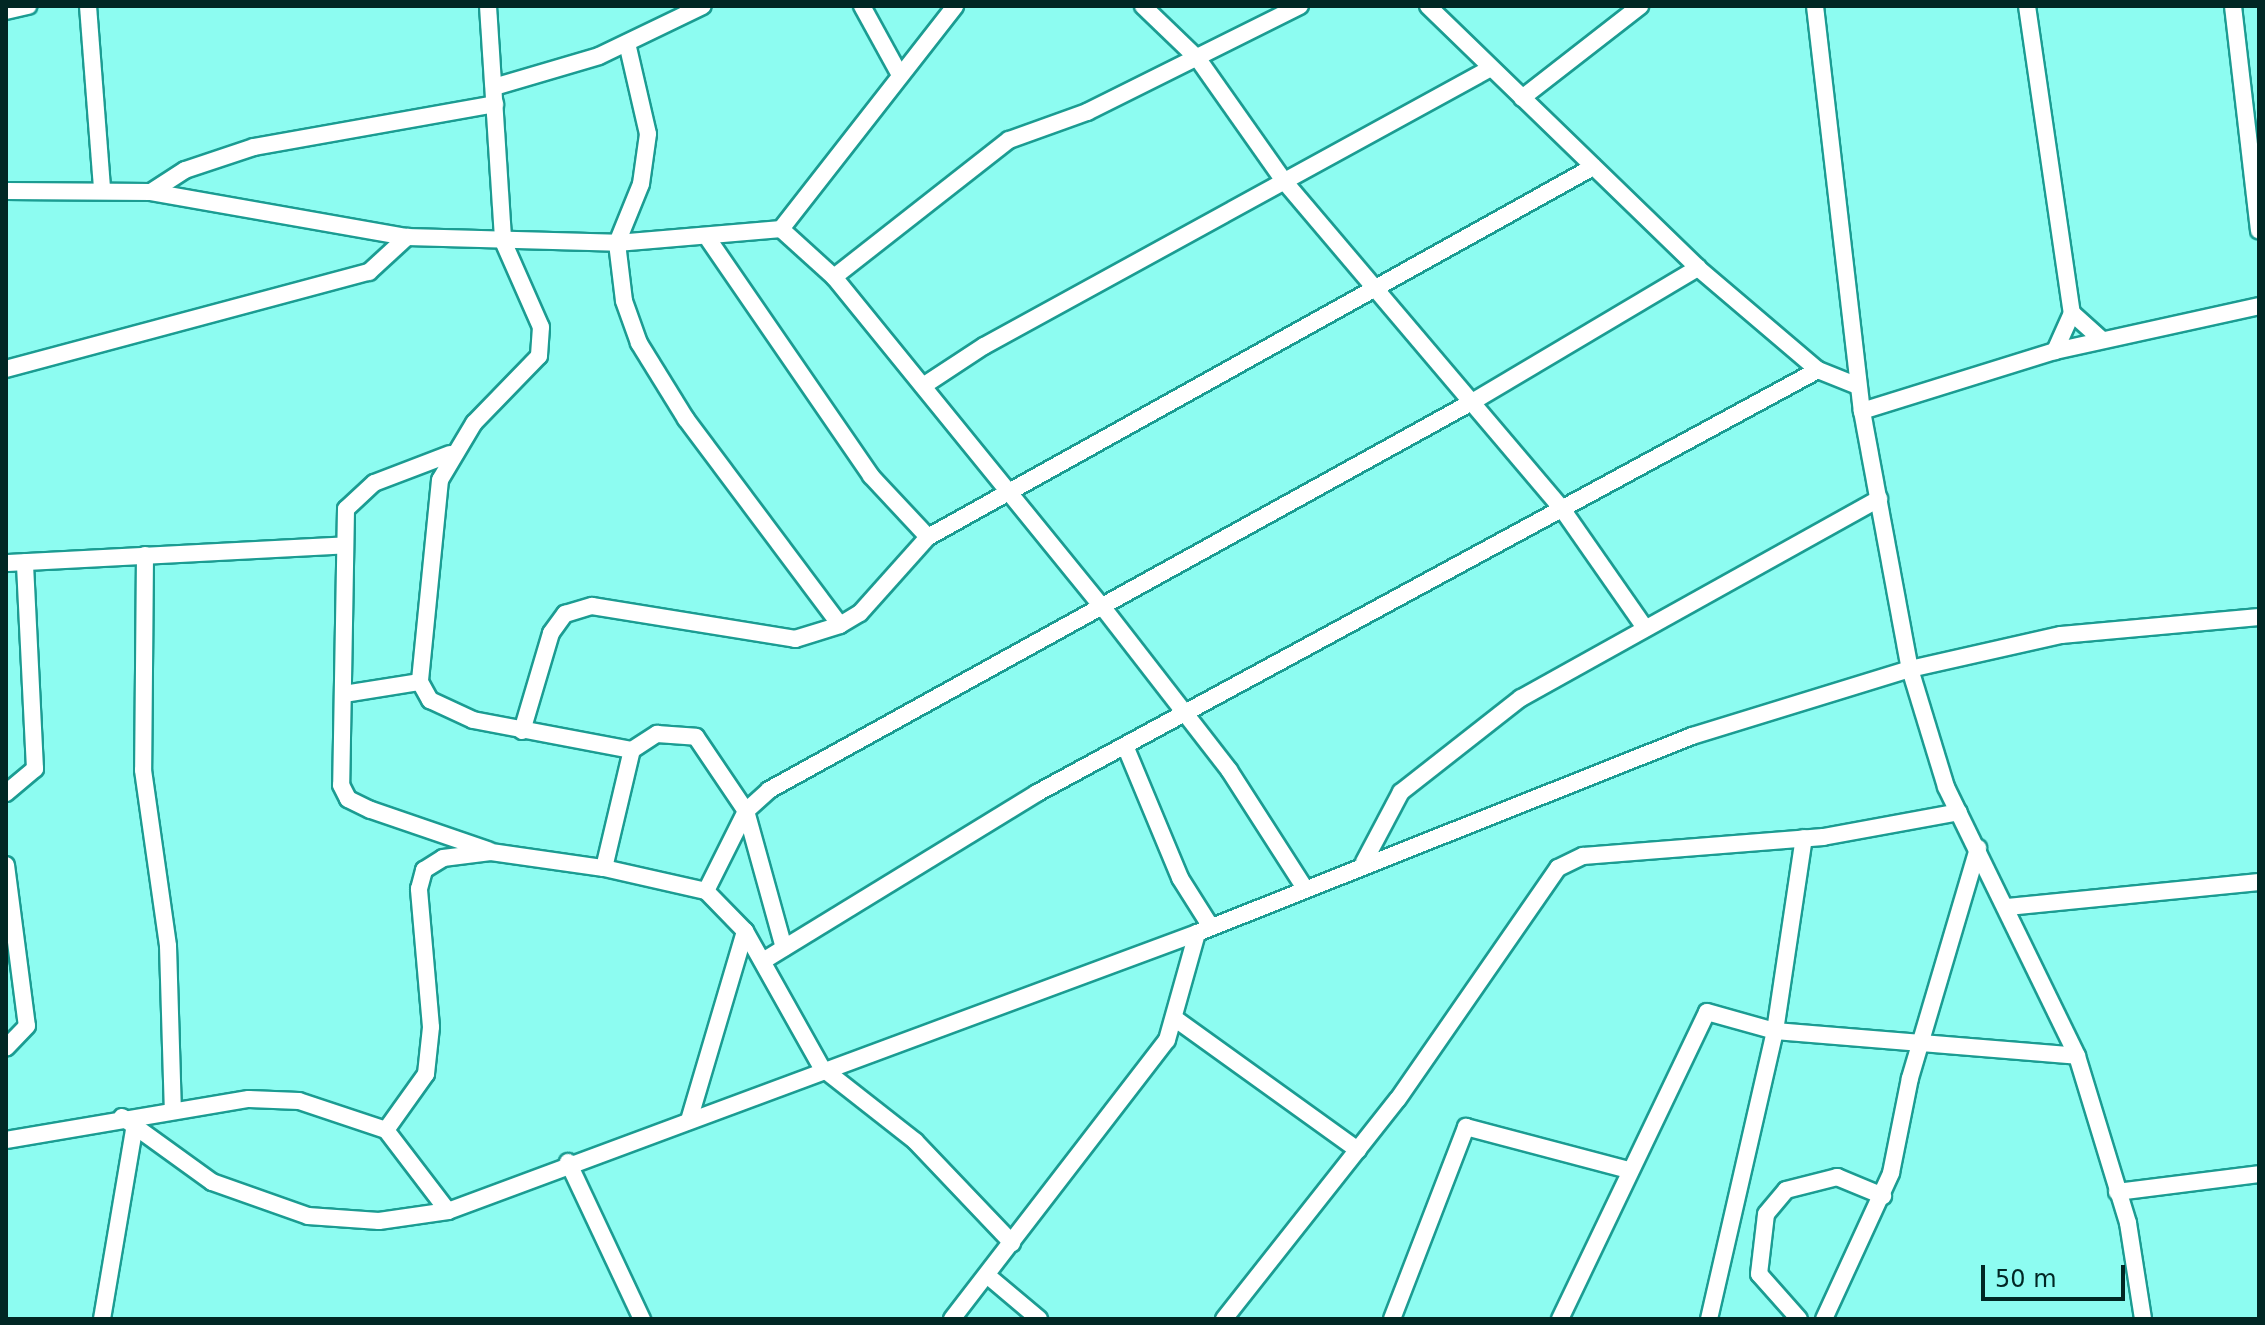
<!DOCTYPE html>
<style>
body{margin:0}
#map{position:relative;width:2265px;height:1325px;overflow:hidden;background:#8dfcf1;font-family:"DejaVu Sans",sans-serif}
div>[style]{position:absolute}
.roads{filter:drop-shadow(2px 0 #1b9c92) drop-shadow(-2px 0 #1b9c92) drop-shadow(0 2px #1b9c92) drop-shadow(0 -2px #1b9c92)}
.minor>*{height:16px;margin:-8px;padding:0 8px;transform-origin:8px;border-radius:8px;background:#fff}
span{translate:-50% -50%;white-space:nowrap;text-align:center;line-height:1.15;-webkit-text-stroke:7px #8dfcf1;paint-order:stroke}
.frame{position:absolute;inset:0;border:8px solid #012724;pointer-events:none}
.scale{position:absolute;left:1981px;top:1265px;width:144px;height:36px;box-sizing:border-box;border:4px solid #012724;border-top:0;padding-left:10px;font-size:24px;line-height:28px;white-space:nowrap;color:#012724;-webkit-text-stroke:6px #8dfcf1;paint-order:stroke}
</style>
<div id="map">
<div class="roads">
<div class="minor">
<i style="left:88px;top:6px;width:184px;rotate:85.6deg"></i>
<i style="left:488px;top:6px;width:235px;rotate:86.3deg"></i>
<i style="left:503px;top:241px;width:94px;rotate:66.2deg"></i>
<i style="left:541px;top:327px;width:29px;rotate:94deg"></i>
<i style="left:539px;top:356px;width:93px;rotate:134.1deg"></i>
<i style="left:474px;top:423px;width:66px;rotate:120.8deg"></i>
<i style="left:440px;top:480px;width:203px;rotate:95.7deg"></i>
<i style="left:420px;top:682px;width:21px;rotate:61deg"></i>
<i style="left:430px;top:700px;width:47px;rotate:24.9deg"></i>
<i style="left:473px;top:720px;width:162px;rotate:10.7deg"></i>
<i style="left:862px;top:6px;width:79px;rotate:61.2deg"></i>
<i style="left:1143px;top:6px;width:76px;rotate:43.9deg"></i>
<i style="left:1198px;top:59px;width:149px;rotate:54.8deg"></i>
<i style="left:1284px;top:181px;width:426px;rotate:49.7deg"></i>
<i style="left:1560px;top:506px;width:149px;rotate:55.1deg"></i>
<i style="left:1428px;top:6px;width:376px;rotate:44.1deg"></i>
<i style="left:1698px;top:268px;width:157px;rotate:40.4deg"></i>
<i style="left:1818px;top:370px;width:43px;rotate:21.8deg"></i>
<i style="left:1815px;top:6px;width:408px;rotate:83.4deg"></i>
<i style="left:1862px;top:411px;width:262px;rotate:79.5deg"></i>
<i style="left:1910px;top:669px;width:123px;rotate:73deg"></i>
<i style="left:1946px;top:787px;width:299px;rotate:64deg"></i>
<i style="left:2077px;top:1056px;width:175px;rotate:73deg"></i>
<i style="left:2128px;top:1223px;width:97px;rotate:81.1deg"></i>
<i style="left:2027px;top:6px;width:310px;rotate:81.7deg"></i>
<i style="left:2072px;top:313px;width:42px;rotate:114.1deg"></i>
<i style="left:2233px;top:6px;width:226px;rotate:83.4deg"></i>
<i style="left:6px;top:11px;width:23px;rotate:-13deg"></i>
<i style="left:627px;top:43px;width:93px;rotate:77deg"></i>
<i style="left:648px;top:134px;width:50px;rotate:98deg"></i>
<i style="left:641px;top:184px;width:64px;rotate:112.1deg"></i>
<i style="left:617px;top:243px;width:58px;rotate:83.1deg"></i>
<i style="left:624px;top:301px;width:45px;rotate:70.3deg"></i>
<i style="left:639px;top:343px;width:89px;rotate:58.3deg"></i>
<i style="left:686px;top:419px;width:257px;rotate:53.2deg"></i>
<i style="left:494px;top:87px;width:109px;rotate:-16.4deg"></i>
<i style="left:599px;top:56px;width:115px;rotate:-25.7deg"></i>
<i style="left:1522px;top:98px;width:150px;rotate:-37.9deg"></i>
<i style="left:6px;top:191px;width:145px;rotate:0.4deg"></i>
<i style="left:151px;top:192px;width:260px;rotate:10deg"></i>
<i style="left:407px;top:237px;width:210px;rotate:1.6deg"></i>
<i style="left:617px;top:243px;width:165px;rotate:-4.9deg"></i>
<i style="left:781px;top:229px;width:283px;rotate:-52deg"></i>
<i style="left:151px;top:192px;width:40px;rotate:-32.9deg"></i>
<i style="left:185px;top:170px;width:73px;rotate:-18.4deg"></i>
<i style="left:254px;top:147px;width:245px;rotate:-10.1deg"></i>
<i style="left:781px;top:229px;width:72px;rotate:42.2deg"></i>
<i style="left:834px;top:277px;width:423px;rotate:50.9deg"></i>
<i style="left:1101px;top:605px;width:209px;rotate:52.2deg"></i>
<i style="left:1229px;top:770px;width:139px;rotate:57.3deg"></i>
<i style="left:709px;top:240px;width:286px;rotate:55.5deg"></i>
<i style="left:871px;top:476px;width:83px;rotate:46.9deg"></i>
<i style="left:834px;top:277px;width:222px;rotate:-38.1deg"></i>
<i style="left:1009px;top:140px;width:83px;rotate:-19.7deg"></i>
<i style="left:1087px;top:112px;width:238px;rotate:-26.5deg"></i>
<i style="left:2072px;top:313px;width:40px;rotate:42deg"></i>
<i style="left:6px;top:369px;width:376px;rotate:-15deg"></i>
<i style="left:369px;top:272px;width:52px;rotate:-42.6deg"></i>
<i style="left:923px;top:386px;width:73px;rotate:-33.3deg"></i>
<i style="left:984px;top:346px;width:578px;rotate:-28.74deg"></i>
<i style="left:1862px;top:411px;width:202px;rotate:-17.3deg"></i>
<i style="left:2055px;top:351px;width:209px;rotate:-12.4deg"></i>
<i style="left:450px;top:454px;width:81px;rotate:159.1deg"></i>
<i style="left:374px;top:483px;width:38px;rotate:137deg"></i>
<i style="left:346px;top:509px;width:276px;rotate:91deg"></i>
<i style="left:341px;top:785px;width:16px;rotate:63deg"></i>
<i style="left:348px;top:799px;width:25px;rotate:26deg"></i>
<i style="left:371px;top:810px;width:124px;rotate:18.9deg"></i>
<i style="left:145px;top:555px;width:215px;rotate:90.5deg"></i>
<i style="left:143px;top:770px;width:178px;rotate:81.9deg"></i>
<i style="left:168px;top:946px;width:164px;rotate:88.3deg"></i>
<i style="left:6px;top:563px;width:338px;rotate:-3deg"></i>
<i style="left:344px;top:694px;width:77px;rotate:-9deg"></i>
<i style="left:522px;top:731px;width:102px;rotate:-73.5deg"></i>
<i style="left:551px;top:633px;width:24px;rotate:-54deg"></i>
<i style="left:565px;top:614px;width:28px;rotate:-17deg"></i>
<i style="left:592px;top:606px;width:206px;rotate:9.2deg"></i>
<i style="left:795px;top:639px;width:47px;rotate:-17.3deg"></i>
<i style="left:840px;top:625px;width:23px;rotate:-31deg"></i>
<i style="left:860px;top:613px;width:102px;rotate:-48.2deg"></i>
<i style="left:928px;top:537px;width:761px;rotate:-29.09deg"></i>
<i style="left:1126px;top:748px;width:141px;rotate:67.4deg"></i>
<i style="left:1180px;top:878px;width:58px;rotate:57.7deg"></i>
<i style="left:6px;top:793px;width:38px;rotate:-40deg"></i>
<i style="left:35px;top:769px;width:207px;rotate:-92.8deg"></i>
<i style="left:1364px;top:862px;width:79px;rotate:-62.1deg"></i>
<i style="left:1401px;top:792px;width:152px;rotate:-38.1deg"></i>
<i style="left:1521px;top:698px;width:410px;rotate:-29.1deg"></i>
<i style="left:6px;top:865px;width:162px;rotate:82.6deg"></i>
<i style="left:27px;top:1026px;width:30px;rotate:134deg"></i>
<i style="left:604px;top:868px;width:121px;rotate:-76.7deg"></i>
<i style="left:632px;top:750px;width:30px;rotate:-33deg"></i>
<i style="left:657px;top:734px;width:39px;rotate:4deg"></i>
<i style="left:696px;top:737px;width:89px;rotate:56deg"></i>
<i style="left:746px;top:811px;width:142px;rotate:74.5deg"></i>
<i style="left:706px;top:891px;width:89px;rotate:-63.4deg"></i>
<i style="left:746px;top:811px;width:31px;rotate:-42deg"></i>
<i style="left:769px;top:790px;width:803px;rotate:-28.9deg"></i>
<i style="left:1472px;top:402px;width:263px;rotate:-30.7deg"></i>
<i style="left:2008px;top:907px;width:252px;rotate:-5.7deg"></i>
<i style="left:763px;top:961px;width:321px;rotate:-31.5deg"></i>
<i style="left:1037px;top:793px;width:888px;rotate:-28.44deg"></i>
<i style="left:1177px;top:1020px;width:223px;rotate:35.7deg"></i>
<i style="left:122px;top:1117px;width:111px;rotate:35.8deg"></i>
<i style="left:212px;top:1182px;width:102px;rotate:19.5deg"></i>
<i style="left:308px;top:1216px;width:71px;rotate:4deg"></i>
<i style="left:379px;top:1221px;width:70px;rotate:-8.2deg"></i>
<i style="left:448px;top:1211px;width:799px;rotate:-20.36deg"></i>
<i style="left:1197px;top:933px;width:533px;rotate:-21.7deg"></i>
<i style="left:1692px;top:736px;width:228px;rotate:-17.1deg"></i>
<i style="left:1910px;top:669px;width:155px;rotate:-12.7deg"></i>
<i style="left:2061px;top:635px;width:199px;rotate:-5.2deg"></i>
<i style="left:690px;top:1117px;width:194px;rotate:-73.5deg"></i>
<i style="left:386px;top:1130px;width:69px;rotate:-54.5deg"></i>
<i style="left:426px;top:1074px;width:47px;rotate:-83.9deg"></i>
<i style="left:431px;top:1027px;width:139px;rotate:-95deg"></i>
<i style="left:419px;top:889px;width:20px;rotate:-75deg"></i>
<i style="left:424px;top:870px;width:22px;rotate:-32deg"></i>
<i style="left:443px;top:858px;width:48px;rotate:-7.1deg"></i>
<i style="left:491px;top:852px;width:114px;rotate:8.1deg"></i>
<i style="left:604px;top:868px;width:105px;rotate:12.7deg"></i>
<i style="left:706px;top:891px;width:56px;rotate:45.7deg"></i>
<i style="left:745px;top:931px;width:157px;rotate:60.7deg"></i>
<i style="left:822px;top:1068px;width:118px;rotate:38.1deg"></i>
<i style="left:915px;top:1141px;width:141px;rotate:46.4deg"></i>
<i style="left:6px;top:1140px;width:246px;rotate:-9.6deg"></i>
<i style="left:249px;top:1099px;width:50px;rotate:2.3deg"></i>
<i style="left:299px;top:1101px;width:92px;rotate:18.4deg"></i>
<i style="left:386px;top:1130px;width:102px;rotate:52.6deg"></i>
<i style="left:568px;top:1162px;width:174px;rotate:64.8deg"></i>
<i style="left:2117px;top:1192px;width:143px;rotate:-7.2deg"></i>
<i style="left:988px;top:1276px;width:67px;rotate:40.1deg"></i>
<i style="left:102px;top:1319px;width:193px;rotate:-80.4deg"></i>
<i style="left:952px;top:1319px;width:352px;rotate:-52.4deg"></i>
<i style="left:1167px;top:1040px;width:111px;rotate:-74.3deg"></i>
<i style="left:1224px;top:1319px;width:280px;rotate:-51.7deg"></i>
<i style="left:1398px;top:1099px;width:281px;rotate:-55.3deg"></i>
<i style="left:1558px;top:868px;width:28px;rotate:-26deg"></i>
<i style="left:1583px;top:856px;width:241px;rotate:-4.5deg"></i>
<i style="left:1823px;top:837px;width:138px;rotate:-10.4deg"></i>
<i style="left:1392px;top:1319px;width:206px;rotate:-68.9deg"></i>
<i style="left:1466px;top:1127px;width:169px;rotate:14.8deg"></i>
<i style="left:1560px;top:1319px;width:340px;rotate:-64.4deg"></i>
<i style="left:1707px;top:1012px;width:71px;rotate:15.6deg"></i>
<i style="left:1775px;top:1031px;width:303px;rotate:4.7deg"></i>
<i style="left:1709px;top:1319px;width:295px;rotate:-77.1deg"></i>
<i style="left:1775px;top:1031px;width:195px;rotate:-81.5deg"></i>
<i style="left:1799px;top:1319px;width:60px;rotate:-131.6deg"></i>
<i style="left:1759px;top:1274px;width:60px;rotate:-83.3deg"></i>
<i style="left:1766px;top:1214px;width:31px;rotate:-50deg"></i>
<i style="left:1786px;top:1190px;width:53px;rotate:-14.3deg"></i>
<i style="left:1837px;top:1177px;width:50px;rotate:22.4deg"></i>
<i style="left:1824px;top:1319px;width:161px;rotate:-65.3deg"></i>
<i style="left:1891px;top:1173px;width:97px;rotate:-78.7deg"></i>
<i style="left:1910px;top:1078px;width:240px;rotate:-73.5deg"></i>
</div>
</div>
<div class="frame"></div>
<div class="scale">50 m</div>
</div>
